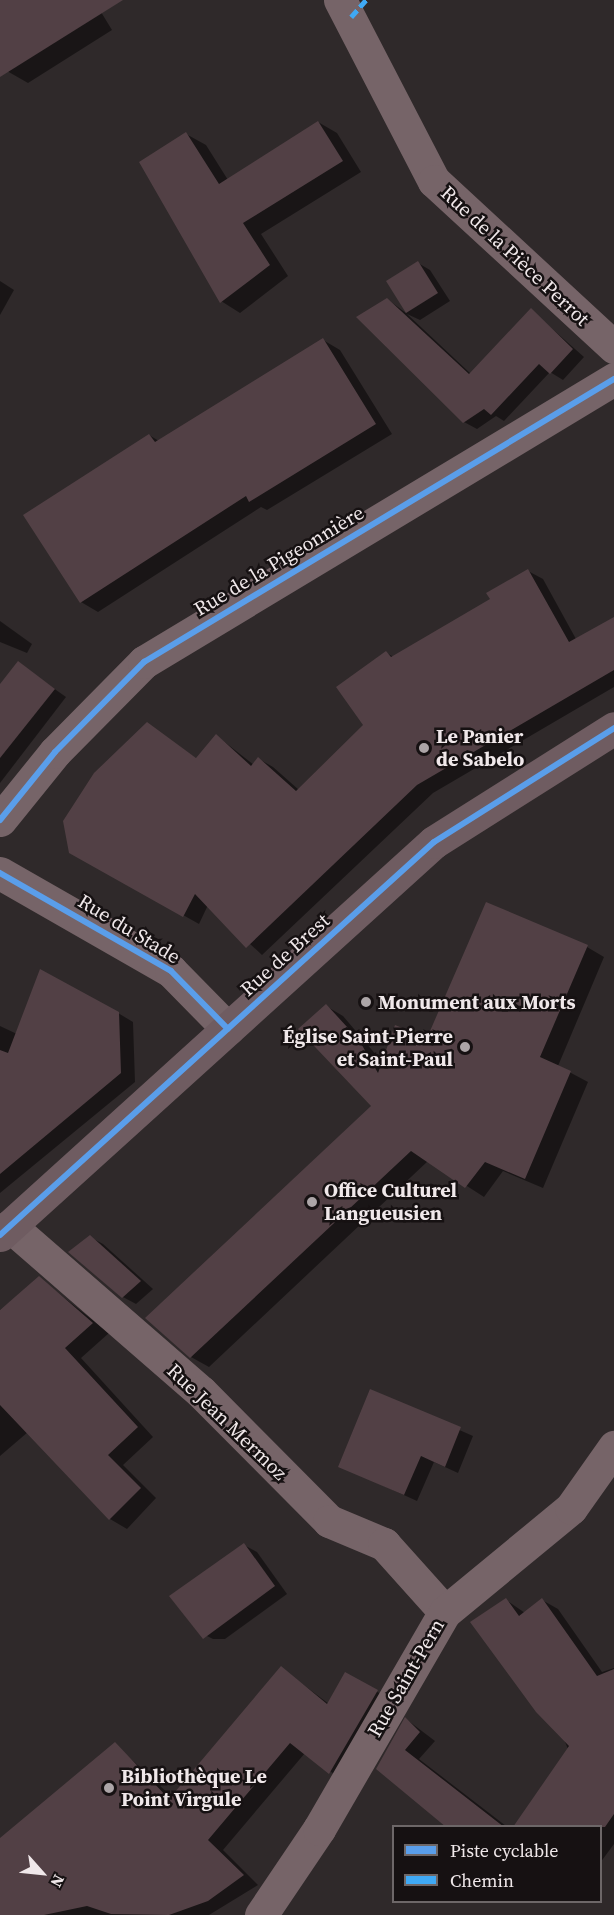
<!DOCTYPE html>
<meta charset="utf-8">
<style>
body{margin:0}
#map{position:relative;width:614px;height:1915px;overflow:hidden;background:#2f292a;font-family:"Source Serif 4",serif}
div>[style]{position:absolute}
.shadow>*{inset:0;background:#0007}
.building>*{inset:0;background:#524045}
.minor>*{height:33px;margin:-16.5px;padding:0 16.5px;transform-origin:16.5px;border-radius:16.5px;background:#766468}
.secondary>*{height:33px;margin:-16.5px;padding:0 16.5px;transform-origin:16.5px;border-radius:16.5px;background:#6f5c61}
.quiet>*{height:4.5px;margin-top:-2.25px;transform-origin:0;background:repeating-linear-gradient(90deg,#3fa9f5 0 9px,transparent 0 13.5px)}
.cycleway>*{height:6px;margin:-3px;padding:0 3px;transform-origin:3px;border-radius:3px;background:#5a9eea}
.dots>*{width:16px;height:16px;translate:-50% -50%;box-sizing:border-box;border:3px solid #161112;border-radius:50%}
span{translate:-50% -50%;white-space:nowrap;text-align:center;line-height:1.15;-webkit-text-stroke:5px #161112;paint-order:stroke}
.street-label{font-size:20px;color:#f0e8ea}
.poi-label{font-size:20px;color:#f0e8ea;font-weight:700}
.left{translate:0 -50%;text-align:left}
.right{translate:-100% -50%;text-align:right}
.legend{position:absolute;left:392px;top:1825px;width:210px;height:78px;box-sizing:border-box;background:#161112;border:2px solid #6d6768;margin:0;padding:8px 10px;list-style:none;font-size:18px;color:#f0e8ea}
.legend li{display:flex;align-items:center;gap:12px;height:30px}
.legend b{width:30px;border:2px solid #6d6768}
.north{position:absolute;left:12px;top:1843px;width:60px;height:60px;-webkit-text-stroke:4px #161112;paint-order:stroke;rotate:117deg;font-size:16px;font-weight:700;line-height:24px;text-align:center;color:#f0e8ea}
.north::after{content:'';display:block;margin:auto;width:21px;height:27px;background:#f0e8ea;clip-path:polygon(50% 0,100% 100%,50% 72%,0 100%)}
</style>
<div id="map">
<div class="shadow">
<i style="clip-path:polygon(0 0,120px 0,101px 12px,112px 30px,28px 83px,7px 71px,0 76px)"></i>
<i style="clip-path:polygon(318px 122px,337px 133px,361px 172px,261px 234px,288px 276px,240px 313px,221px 301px,186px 134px,206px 145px,228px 180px)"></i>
<i style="clip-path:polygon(418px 263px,430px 270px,450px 301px,420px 320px,407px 314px,471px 374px,531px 310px,584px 357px,563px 380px,550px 372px,504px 421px,496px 416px,477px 429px,464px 422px,387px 299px,406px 313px)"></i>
<i style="clip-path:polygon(0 281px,14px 290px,0 315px)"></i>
<i style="clip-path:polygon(323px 340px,340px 350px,392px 434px,267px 510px,261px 507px,98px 612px,81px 602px,149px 435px,159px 441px)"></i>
<i style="clip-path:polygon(528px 571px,543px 579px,576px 639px,614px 618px,614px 687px,433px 793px,262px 955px,208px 905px,199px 924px,71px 852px,147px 724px,197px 759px,217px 736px,254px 765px,259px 759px,273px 767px,299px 790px,365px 725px,386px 653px,394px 657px,492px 599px)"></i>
<i style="clip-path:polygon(0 621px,32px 644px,27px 653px,0 642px)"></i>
<i style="clip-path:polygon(18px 663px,66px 697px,0 783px,0 686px)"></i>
<i style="clip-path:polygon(587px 947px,604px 957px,558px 1066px,588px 1082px,543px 1188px,503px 1171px,484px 1197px,428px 1161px,209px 1367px,191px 1357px,373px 1106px,326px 1006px,343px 1016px,383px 1063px)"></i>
<i style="clip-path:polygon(118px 1013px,133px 1022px,135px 1082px,0 1193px,0 1026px,17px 1034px)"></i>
<i style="clip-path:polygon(90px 1237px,103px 1244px,153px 1289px,136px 1304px,123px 1297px)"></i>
<i style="clip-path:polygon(39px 1278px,109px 1333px,81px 1358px,153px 1437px,123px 1465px,156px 1498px,127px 1529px,110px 1519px,28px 1432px,0 1456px,0 1310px)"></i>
<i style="clip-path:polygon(371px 1391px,473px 1436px,458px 1473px,434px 1462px,417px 1501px,340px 1466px)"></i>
<i style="clip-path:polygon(244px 1545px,257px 1552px,287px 1594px,225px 1639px,213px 1639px,199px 1632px)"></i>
<i style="clip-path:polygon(506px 1600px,525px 1613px,542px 1600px,558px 1609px,602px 1672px,614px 1668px,614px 1844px,600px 1863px,600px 1826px)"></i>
<i style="clip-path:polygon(281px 1668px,329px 1704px,345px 1674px,392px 1700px,345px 1782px,305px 1753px,223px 1850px,258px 1885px,209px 1915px,0 1915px,0 1840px,115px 1744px,172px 1797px)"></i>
<i style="clip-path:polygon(406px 1719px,435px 1741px,419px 1759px,506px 1826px,448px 1826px,378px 1768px)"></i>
</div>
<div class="building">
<i style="clip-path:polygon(0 0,123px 0,0 77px)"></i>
<i style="clip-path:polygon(318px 121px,343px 161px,243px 223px,270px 265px,220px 303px,139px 162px,186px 132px,219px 184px)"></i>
<i style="clip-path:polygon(418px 261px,438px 293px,406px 313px,386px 281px)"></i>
<i style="clip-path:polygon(387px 298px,469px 374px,531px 308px,573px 349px,550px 374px,539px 364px,491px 415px,484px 409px,463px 423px,356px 317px)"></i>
<i style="clip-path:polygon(323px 338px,376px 424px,249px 502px,246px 496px,80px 603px,23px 515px,149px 434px,155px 442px)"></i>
<i style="clip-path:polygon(528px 569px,569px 642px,614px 617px,614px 670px,417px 785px,246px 948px,195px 894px,183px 917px,69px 853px,63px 821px,94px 773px,147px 722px,196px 758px,216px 734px,251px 766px,258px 757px,296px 791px,363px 725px,336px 687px,386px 651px,391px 657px,490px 599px,486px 593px)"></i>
<i style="clip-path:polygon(18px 661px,55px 689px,0 758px,0 684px)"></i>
<i style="clip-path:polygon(486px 902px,588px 945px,540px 1057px,571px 1071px,525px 1179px,485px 1162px,465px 1188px,411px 1151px,190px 1358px,145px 1318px,371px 1106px,298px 1029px,326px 1004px,359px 1040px,378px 1073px,395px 1025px,427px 1038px)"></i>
<i style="clip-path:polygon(40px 969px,119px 1012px,121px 1073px,0 1174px,0 1050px,8px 1053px)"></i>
<i style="clip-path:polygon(90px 1235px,141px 1281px,122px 1298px,68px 1252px)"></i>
<i style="clip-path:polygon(39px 1276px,93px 1323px,65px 1348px,138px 1427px,108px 1455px,141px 1488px,109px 1520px,0 1405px,0 1310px)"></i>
<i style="clip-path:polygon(370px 1389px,461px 1427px,445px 1467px,421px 1456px,404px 1495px,338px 1467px)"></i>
<i style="clip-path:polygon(244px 1543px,275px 1586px,203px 1639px,169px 1596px)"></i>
<i style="clip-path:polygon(506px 1598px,519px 1616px,542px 1598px,597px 1676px,614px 1669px,614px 1814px,605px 1827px,513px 1827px,569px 1746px,536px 1712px,470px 1622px)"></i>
<i style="clip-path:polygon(281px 1666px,327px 1704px,345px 1672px,378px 1690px,329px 1774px,290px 1743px,208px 1840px,244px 1875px,208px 1901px,169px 1915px,111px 1914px,87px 1906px,44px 1915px,0 1915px,0 1838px,115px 1742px,169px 1799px)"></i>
<i style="clip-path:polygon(405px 1717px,420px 1732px,405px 1750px,504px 1827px,446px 1827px,376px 1769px)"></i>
</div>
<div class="minor">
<i style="left:340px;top:0;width:204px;rotate:62.6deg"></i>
<i style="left:434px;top:181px;width:245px;rotate:42.7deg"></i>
<i style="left:0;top:820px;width:87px;rotate:-51deg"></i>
<i style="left:55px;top:752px;width:127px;rotate:-45.3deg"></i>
<i style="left:144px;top:662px;width:549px;rotate:-31.05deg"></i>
<i style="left:0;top:873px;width:197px;rotate:29.8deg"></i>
<i style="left:171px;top:971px;width:81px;rotate:45.5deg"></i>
<i style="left:10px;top:1226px;width:253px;rotate:41deg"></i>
<i style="left:201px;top:1392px;width:182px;rotate:45.2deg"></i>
<i style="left:329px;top:1521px;width:60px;rotate:22.7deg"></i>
<i style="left:384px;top:1544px;width:91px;rotate:48.1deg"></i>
<i style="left:261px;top:1915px;width:104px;rotate:-56deg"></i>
<i style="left:319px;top:1829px;width:251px;rotate:-59.9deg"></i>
<i style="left:445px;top:1612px;width:163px;rotate:-39.5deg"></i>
<i style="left:571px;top:1508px;width:75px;rotate:-54.8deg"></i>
</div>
<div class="secondary">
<i style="left:0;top:1235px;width:585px;rotate:-42.16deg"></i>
<i style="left:434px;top:842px;width:213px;rotate:-32.3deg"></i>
</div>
<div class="quiet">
<i style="left:351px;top:17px;width:23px;rotate:-49deg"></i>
</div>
<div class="cycleway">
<i style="left:0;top:820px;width:87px;rotate:-51deg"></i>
<i style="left:55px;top:752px;width:127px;rotate:-45.3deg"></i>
<i style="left:144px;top:662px;width:549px;rotate:-31.05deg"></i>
<i style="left:0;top:873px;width:197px;rotate:29.8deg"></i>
<i style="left:171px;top:971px;width:81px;rotate:45.5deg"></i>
<i style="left:0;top:1235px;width:585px;rotate:-42.16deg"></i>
<i style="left:434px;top:842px;width:213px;rotate:-32.3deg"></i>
</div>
<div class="dots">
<i style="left:424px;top:748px;background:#aca5a7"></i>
<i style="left:366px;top:1002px;background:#aca5a7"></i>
<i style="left:465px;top:1047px;background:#aca5a7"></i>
<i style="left:312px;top:1202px;background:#aca5a7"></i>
<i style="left:109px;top:1788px;background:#aca5a7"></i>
</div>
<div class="street-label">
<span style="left:515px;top:256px;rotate:43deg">Rue de la Pièce Perrot</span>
<span style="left:279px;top:561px;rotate:-31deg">Rue de la Pigeonnière</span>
<span style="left:129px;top:929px;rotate:31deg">Rue du Stade</span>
<span style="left:285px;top:955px;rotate:-42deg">Rue de Brest</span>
<span style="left:227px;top:1422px;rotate:44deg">Rue Jean Mermoz</span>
<span style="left:406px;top:1678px;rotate:-60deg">Rue Saint-Pern</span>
</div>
<div class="poi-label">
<span class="left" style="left:436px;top:748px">Le Panier<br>de Sabelo</span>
<span class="left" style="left:378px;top:1002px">Monument aux Morts</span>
<span class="right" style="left:453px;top:1048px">Église Saint-Pierre<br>et Saint-Paul</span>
<span class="left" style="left:324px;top:1202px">Office Culturel<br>Langueusien</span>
<span class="left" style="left:121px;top:1788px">Bibliothèque Le<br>Point Virgule</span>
</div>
<ul class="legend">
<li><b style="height:8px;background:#5a9eea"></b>Piste cyclable</li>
<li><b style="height:8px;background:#3fa9f5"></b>Chemin</li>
</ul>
<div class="north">N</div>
</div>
